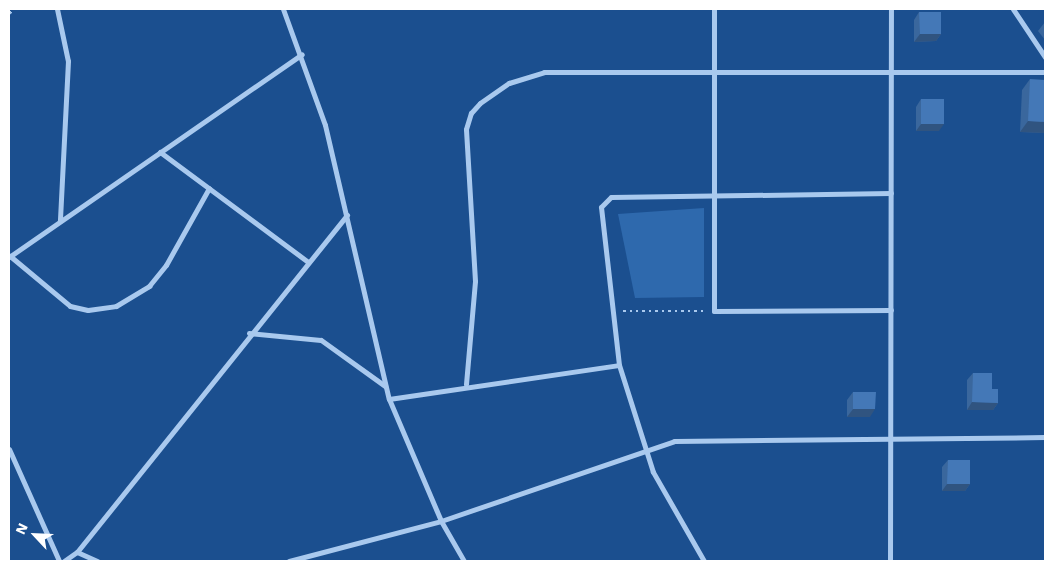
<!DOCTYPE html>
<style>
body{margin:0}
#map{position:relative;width:1054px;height:570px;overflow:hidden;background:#1b4f8f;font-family:"Work Sans",sans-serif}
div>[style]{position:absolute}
.green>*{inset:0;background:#2e69ad}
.path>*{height:2.5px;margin-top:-1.25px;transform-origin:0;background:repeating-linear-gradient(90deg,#a9c9ee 0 2.5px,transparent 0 6.5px)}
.minor>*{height:5px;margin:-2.5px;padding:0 2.5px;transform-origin:2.5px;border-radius:2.5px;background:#a9c9ee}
.wall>*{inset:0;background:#3a679d}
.shaded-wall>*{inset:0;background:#305480}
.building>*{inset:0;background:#4478b7}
span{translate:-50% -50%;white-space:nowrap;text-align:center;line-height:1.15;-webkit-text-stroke:4px #1b4f8f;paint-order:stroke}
.frame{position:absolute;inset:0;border:10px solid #fff;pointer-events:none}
.north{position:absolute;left:10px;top:510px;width:50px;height:50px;-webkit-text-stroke:4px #1b4f8f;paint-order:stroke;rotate:295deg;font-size:14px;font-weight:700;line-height:20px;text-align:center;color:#fff}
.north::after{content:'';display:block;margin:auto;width:18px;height:22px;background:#fff;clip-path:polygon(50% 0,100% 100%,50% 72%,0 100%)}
</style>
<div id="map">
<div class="green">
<i style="clip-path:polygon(704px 208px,704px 297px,635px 298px,618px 214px)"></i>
</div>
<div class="path">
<i style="left:9px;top:13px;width:6px;rotate:-39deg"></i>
<i style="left:623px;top:311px;width:82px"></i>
</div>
<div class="minor">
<i style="left:57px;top:9px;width:53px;rotate:78.1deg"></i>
<i style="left:68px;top:61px;width:160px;rotate:92.9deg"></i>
<i style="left:283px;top:9px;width:123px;rotate:70.1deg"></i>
<i style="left:325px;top:125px;width:281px;rotate:76.9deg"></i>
<i style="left:389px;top:399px;width:232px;rotate:-8.4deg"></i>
<i style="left:714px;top:9px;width:302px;rotate:90deg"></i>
<i style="left:714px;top:311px;width:177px;rotate:-0.3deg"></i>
<i style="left:1013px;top:9px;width:58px;rotate:56.3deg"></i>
<i style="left:160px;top:152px;width:184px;rotate:36.6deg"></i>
<i style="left:10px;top:256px;width:78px;rotate:39.8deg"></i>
<i style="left:70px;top:306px;width:18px;rotate:13deg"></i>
<i style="left:88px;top:310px;width:28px;rotate:-8deg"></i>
<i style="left:116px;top:306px;width:39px;rotate:-31deg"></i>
<i style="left:149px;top:286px;width:27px;rotate:-51deg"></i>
<i style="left:166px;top:265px;width:88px;rotate:-60.8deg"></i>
<i style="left:9px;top:257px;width:356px;rotate:-34.7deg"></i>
<i style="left:249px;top:333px;width:72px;rotate:5.6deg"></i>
<i style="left:321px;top:340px;width:79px;rotate:35.7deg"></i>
<i style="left:466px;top:384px;width:103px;rotate:-85deg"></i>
<i style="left:475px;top:281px;width:152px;rotate:-93.4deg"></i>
<i style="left:466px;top:129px;width:17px;rotate:-73deg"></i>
<i style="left:471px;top:113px;width:13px;rotate:-48deg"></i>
<i style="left:480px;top:103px;width:35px;rotate:-35deg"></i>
<i style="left:509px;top:83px;width:37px;rotate:-17deg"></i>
<i style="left:544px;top:72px;width:501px"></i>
<i style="left:389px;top:399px;width:133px;rotate:66.9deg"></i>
<i style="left:441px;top:521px;width:46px;rotate:60.1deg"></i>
<i style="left:9px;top:449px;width:123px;rotate:65.9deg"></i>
<i style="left:77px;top:552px;width:22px;rotate:24deg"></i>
<i style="left:64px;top:561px;width:16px;rotate:-35deg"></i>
<i style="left:77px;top:552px;width:432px;rotate:-51.3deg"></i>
<i style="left:289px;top:561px;width:157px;rotate:-14.7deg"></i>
<i style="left:441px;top:521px;width:246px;rotate:-18.9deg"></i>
<i style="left:674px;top:441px;width:371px;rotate:-0.6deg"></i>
<i style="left:704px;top:561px;width:103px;rotate:-119.8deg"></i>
<i style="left:653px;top:472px;width:112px;rotate:-107.6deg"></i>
<i style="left:619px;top:365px;width:159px;rotate:-96.5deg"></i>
<i style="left:601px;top:207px;width:14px;rotate:-45deg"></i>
<i style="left:611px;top:197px;width:280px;rotate:-0.8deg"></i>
<i style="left:890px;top:561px;width:552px;rotate:-89.9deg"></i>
</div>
<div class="wall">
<i style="clip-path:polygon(919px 12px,941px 34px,936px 41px,914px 42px,914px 20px)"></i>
<i style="clip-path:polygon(1045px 22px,1045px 40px,1038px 31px)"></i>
<i style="clip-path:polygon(1030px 79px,1045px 133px,1020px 132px,1022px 90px)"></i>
<i style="clip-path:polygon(921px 99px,939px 131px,916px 131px,916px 107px)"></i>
<i style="clip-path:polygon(973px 373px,992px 389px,998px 403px,993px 410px,967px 410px,967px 380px)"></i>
<i style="clip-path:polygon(853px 392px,870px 417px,847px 417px,847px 400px)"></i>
<i style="clip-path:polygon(948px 460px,970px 484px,965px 491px,942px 491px,942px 467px)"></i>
</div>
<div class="shaded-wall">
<i style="clip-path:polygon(920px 34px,941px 34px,936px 41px,914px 42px)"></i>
<i style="clip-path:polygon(1028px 121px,1045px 122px,1045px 133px,1020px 132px)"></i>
<i style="clip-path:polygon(921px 124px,944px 124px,939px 131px,916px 131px)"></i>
<i style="clip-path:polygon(972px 402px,998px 403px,993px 410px,967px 410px)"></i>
<i style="clip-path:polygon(853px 409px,875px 409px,870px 417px,847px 417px)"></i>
<i style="clip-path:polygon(947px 484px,970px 484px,965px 491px,942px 491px)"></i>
</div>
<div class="building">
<i style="clip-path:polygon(919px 12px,941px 12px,941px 34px,920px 34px)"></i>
<i style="clip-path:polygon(1030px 79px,1045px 80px,1045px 122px,1028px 121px)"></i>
<i style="clip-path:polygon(921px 99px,944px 99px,944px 124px,921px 124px)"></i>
<i style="clip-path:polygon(973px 373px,992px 373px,992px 389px,998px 389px,998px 403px,972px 402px)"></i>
<i style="clip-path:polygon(853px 392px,876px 392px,875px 409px,853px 409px)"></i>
<i style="clip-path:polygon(948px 460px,970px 460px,970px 484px,947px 484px)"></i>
</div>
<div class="frame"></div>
<div class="north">N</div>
</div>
